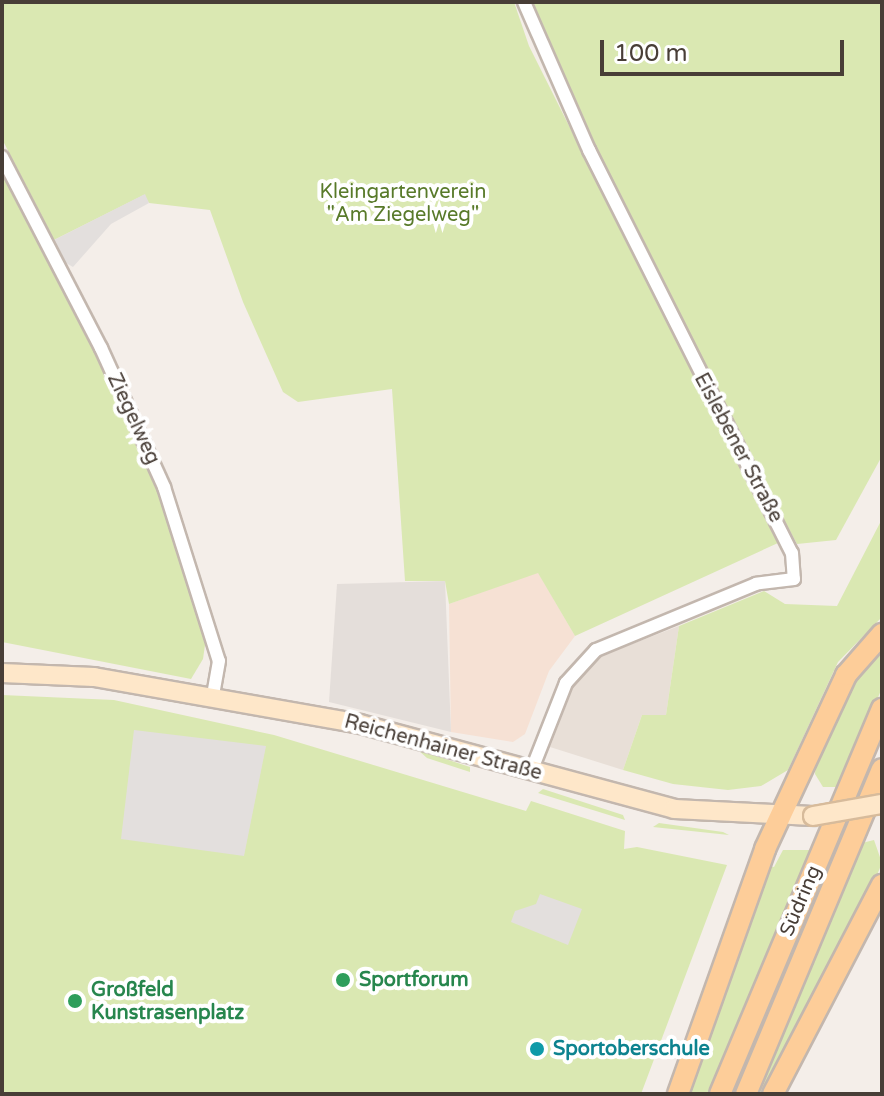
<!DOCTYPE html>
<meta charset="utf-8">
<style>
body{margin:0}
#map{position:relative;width:884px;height:1096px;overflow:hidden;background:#f4eee9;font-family:"Varela Round",sans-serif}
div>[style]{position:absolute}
.residential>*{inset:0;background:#e8dfd7}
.commercial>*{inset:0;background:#f6e1d4}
.industrial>*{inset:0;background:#e4deda}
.green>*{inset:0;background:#dae8b2}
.parking>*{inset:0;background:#e3dfdd}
.roads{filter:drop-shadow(2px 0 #c3b7ae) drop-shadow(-2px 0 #c3b7ae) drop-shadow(0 2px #c3b7ae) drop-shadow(0 -2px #c3b7ae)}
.minor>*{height:12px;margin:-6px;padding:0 6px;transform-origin:6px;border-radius:6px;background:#fff}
.secondary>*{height:18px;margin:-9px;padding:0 9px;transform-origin:9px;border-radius:9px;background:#fee7c9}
.primary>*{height:20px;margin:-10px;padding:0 10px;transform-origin:10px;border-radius:10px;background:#fdcd99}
.bridges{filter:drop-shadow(2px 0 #d7bb9b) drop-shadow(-2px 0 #d7bb9b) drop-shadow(0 2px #d7bb9b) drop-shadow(0 -2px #d7bb9b)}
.secondary-bridge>*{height:18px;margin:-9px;padding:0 9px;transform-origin:9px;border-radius:9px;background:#fee7c9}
.dots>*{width:22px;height:22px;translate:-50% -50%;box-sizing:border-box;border:4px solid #fff;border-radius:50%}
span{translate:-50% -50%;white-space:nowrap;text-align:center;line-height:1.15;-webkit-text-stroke:8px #fff;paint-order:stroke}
.park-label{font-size:20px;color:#587a2a}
.street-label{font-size:20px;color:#483e37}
.leisure-label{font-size:20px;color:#27864d;font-weight:700}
.left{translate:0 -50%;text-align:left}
.culture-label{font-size:20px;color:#0d838f;font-weight:700}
.frame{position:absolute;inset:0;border:4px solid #483e37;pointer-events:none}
.scale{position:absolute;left:600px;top:40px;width:244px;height:36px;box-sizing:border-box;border:4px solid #483e37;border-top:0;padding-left:10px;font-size:24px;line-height:28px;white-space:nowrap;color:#483e37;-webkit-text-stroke:6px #fff;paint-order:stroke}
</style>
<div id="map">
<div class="residential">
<i style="clip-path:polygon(679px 626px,666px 715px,642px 715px,623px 770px,550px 747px,574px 685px,598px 657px)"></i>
</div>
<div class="commercial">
<i style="clip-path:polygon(538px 572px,575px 636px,549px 671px,525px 734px,513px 742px,451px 732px,449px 604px)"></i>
</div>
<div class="industrial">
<i style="clip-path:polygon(445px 581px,451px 732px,329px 702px,337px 584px)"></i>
</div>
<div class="green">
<i style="clip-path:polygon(2px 2px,514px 2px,529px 46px,778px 543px,575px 636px,538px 573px,449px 604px,445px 581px,405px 581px,392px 389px,298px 402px,283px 392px,243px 302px,210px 210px,149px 203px,144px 195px,54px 240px,2px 139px)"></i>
<i style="clip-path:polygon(531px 2px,882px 2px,882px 456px,836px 540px,797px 544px,700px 364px,544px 42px)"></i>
<i style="clip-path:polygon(2px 168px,99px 359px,161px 500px,206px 638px,203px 659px,191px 679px,2px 642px)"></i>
<i style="clip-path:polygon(882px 519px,882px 617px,838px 662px,788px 770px,761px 786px,728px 790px,673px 784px,623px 770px,642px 715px,666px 715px,679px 626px,764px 591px,785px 604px,837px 606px)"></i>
<i style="clip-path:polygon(882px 642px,882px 688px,840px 787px,823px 787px,815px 774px,816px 761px,854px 674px)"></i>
<i style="clip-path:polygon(2px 695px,114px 700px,274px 735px,526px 811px,531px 801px,625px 831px,624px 849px,637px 847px,727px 865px,641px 1094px,2px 1094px)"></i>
<i style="clip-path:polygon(418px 750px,470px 767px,470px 772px,427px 758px)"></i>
<i style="clip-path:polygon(543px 789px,623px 815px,625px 820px,538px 793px)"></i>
<i style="clip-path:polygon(659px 823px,723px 832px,729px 835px,653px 827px)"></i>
<i style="clip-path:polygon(874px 840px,882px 863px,851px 938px,766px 1094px,755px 1094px,862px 843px)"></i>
<i style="clip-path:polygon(783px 850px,812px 850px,710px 1094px,684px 1094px,769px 866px,774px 867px)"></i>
</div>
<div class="parking">
<i style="clip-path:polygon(145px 194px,149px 203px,111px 224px,73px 267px,66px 263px,54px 240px)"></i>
<i style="clip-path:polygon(134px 730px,266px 746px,244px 856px,121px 839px)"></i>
<i style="clip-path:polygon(540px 894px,582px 909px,568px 945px,511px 922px,515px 911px,536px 904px)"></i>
</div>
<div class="roads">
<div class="minor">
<i style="left:524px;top:2px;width:162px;rotate:66.3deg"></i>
<i style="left:589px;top:150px;width:451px;rotate:63.3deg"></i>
<i style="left:792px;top:553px;width:26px;rotate:86deg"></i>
<i style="left:794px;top:579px;width:38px;rotate:173deg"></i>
<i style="left:756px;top:584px;width:173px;rotate:157.6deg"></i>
<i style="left:596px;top:650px;width:45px;rotate:132.3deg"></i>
<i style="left:566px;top:683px;width:96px;rotate:111.5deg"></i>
<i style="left:2px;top:157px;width:215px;rotate:62.6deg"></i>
<i style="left:101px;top:348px;width:153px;rotate:65.6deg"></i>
<i style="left:164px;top:487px;width:182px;rotate:72.5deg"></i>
<i style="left:219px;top:661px;width:35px;rotate:100deg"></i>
</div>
<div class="secondary">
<i style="left:2px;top:673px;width:92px;rotate:2.5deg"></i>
<i style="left:94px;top:677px;width:270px;rotate:10deg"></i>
<i style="left:360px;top:724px;width:325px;rotate:15.1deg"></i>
<i style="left:674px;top:809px;width:139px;rotate:2.9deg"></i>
</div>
<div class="primary">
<i style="left:678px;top:1094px;width:260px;rotate:-70.4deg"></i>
<i style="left:765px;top:849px;width:192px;rotate:-65deg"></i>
<i style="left:846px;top:675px;width:55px;rotate:-48.7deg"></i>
<i style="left:720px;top:1094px;width:418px;rotate:-67.2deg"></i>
<i style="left:746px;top:1094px;width:352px;rotate:-67.3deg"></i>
<i style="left:773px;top:1094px;width:236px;rotate:-62.5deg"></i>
</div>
</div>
<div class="bridges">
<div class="secondary-bridge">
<i style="left:813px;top:816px;width:70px;rotate:-9.9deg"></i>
</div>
</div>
<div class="dots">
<i style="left:343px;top:980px;background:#2e9e5b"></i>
<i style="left:75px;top:1001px;background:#2e9e5b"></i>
<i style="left:537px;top:1049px;background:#0f9aa8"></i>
</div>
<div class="park-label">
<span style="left:403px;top:204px">Kleingartenverein<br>"Am Ziegelweg"</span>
</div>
<div class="street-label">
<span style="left:133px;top:419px;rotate:65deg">Ziegelweg</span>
<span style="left:738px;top:448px;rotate:62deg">Eislebener Straße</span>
<span style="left:443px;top:748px;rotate:15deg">Reichenhainer Straße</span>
<span style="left:801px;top:901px;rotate:-67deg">Südring</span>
</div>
<div class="leisure-label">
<span class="left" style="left:359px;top:980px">Sportforum</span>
<span class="left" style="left:91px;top:1002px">Großfeld<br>Kunstrasenplatz</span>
</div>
<div class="culture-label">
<span class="left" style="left:553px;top:1049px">Sportoberschule</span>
</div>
<div class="frame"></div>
<div class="scale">100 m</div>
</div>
